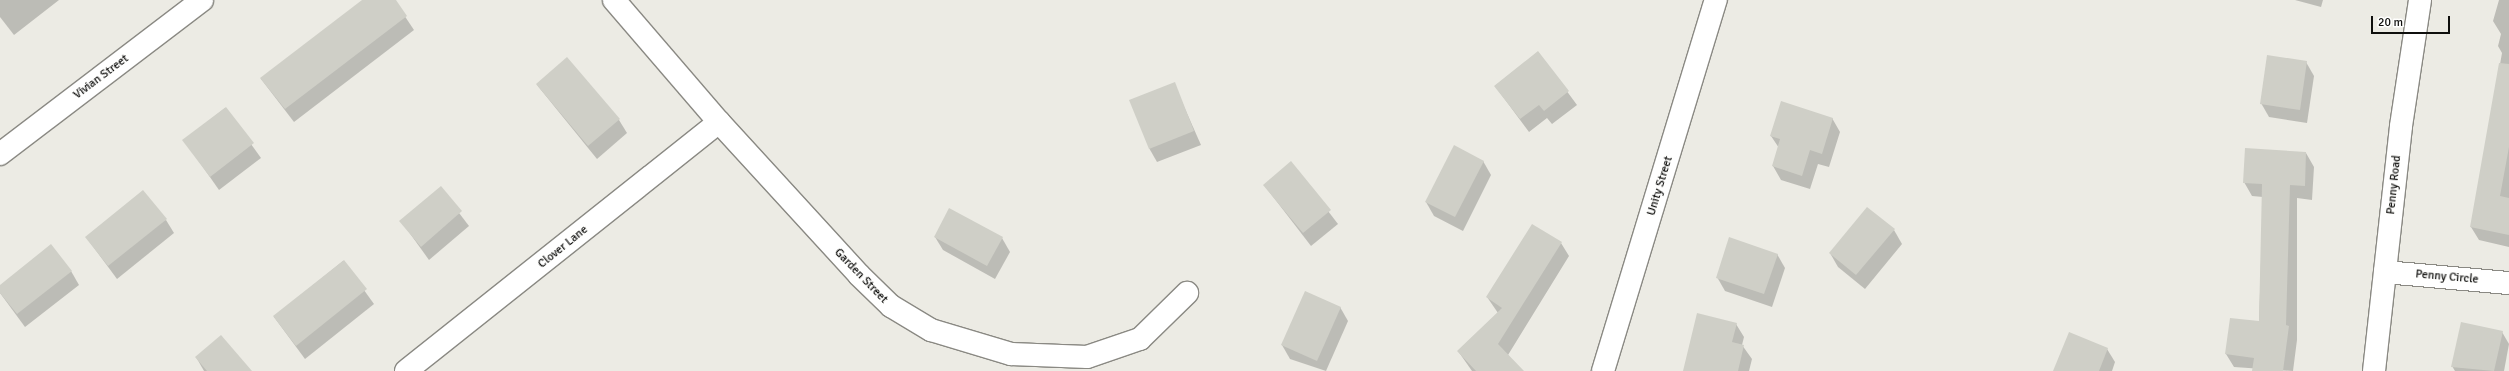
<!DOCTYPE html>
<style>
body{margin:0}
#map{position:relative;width:2509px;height:371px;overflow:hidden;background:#ecebe4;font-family:Signika,sans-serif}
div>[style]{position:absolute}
.shadow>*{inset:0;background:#0003}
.building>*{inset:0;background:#cfcfc7}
.roads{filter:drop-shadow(1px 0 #8a8983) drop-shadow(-1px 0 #8a8983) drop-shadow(0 1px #8a8983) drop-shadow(0 -1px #8a8983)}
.minor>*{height:22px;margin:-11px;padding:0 11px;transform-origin:11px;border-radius:11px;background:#fff}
span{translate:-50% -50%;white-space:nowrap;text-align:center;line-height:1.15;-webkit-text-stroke:3.5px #fffffe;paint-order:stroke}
.street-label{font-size:12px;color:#0f0f0d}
.scale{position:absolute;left:2371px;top:16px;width:79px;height:18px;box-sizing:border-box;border:2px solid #0f0f0d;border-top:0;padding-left:5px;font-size:12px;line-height:14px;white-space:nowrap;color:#0f0f0d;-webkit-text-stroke:3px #fffffe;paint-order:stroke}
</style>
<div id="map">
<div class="shadow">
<i style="clip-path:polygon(0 0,59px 0,14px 35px,0 17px)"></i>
<i style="clip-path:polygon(364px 0,394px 0,414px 30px,294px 122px,261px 79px)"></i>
<i style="clip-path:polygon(2295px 0,2323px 0,2321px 7px)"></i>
<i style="clip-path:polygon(2499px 0,2509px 0,2509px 247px,2479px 240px,2471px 227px,2502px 53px,2498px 46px,2501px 34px,2493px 21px)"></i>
<i style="clip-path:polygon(1538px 52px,1577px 105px,1552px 124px,1547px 118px,1529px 132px,1495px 86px)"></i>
<i style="clip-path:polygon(2306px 62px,2314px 76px,2307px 123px,2269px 117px,2261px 103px)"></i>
<i style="clip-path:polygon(1174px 84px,1201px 145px,1157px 162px,1149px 148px)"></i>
<i style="clip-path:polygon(537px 85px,619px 120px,627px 133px,597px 159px)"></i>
<i style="clip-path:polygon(225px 108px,261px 158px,219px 190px,184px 140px)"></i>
<i style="clip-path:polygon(1832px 118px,1840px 132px,1829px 167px,1818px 164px,1810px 189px,1781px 180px,1773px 166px,1779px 148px,1771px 136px)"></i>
<i style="clip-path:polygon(2306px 153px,2314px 167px,2312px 200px,2297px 198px,2297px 340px,2293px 371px,2234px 367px,2226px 354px,2259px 323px,2263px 197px,2252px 196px,2244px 182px)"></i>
<i style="clip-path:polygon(1483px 161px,1491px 175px,1463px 231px,1434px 216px,1426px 202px)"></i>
<i style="clip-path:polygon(1291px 163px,1338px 224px,1311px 246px,1264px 185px)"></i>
<i style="clip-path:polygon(440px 188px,469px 226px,429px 260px,401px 221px)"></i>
<i style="clip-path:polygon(166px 220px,174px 233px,117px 279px,86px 237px)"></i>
<i style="clip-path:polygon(1894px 230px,1902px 244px,1865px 289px,1838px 267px,1830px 253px)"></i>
<i style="clip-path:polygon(935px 237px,1002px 238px,1010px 252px,995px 279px,943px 250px)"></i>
<i style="clip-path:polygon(1561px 243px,1569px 256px,1508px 355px,1520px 371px,1472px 371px,1458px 351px,1498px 313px,1487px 297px)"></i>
<i style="clip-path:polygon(1777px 254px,1785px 268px,1772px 307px,1725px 291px,1717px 277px)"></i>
<i style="clip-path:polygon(343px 261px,374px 304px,305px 359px,274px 317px)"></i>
<i style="clip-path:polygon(71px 271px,79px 285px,25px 327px,0 293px,0 286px)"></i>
<i style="clip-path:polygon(1340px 307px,1348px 321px,1326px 371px,1290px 359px,1282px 345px)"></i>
<i style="clip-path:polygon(1736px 324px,1744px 337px,1742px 345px,1752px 359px,1749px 371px,1684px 371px)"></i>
<i style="clip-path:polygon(2502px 332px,2509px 344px,2504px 371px,2455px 371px,2452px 366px)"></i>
<i style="clip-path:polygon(2107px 349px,2115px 362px,2112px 371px,2055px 371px)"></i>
<i style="clip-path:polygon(196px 357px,250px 371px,204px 371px)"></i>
</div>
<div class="building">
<i style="clip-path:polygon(362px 0,396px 0,407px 16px,285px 109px,260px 78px)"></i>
<i style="clip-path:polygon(1538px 51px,1569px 91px,1544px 111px,1539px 105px,1520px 119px,1494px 86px)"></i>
<i style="clip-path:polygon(2267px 55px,2307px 61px,2300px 110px,2260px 104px)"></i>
<i style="clip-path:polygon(567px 57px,620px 119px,588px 146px,536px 84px)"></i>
<i style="clip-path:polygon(2499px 63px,2509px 64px,2509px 147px,2500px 196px,2509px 198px,2509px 235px,2470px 227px)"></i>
<i style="clip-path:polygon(1175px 82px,1194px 131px,1149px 149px,1129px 100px)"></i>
<i style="clip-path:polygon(1781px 101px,1833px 118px,1822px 154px,1810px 150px,1802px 176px,1772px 166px,1780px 139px,1770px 136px)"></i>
<i style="clip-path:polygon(226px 107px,254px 143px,210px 177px,182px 140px)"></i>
<i style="clip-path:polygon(1454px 145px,1484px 161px,1455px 217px,1425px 202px)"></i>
<i style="clip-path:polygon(2245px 148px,2306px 152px,2305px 186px,2290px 185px,2286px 325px,2289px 326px,2283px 371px,2252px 371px,2254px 358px,2225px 354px,2230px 318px,2259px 321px,2262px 184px,2243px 183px)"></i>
<i style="clip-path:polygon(1291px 161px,1331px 210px,1303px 233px,1263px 185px)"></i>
<i style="clip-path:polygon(441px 186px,462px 211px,421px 247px,399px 221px)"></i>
<i style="clip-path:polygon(143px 190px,167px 219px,108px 266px,85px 237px)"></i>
<i style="clip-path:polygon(1867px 207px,1895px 229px,1856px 275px,1829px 253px)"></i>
<i style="clip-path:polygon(949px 208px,1003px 237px,987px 266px,934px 237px)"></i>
<i style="clip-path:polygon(1532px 224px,1562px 242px,1498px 344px,1524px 371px,1476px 371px,1457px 351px,1502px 308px,1486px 297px)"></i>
<i style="clip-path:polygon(1729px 237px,1778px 254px,1764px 294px,1716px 278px)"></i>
<i style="clip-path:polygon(51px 244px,72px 271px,17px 314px,0 293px,0 285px)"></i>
<i style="clip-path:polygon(344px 260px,367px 289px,296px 346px,273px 316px)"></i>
<i style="clip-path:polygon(1305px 291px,1341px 307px,1317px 361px,1281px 345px)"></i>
<i style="clip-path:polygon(1697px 313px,1737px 323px,1732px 342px,1744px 345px,1738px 371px,1683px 371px)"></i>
<i style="clip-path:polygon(2461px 322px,2503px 331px,2494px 371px,2451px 367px)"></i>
<i style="clip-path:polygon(2069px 332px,2108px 348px,2099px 371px,2053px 371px)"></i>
<i style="clip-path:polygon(221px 335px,252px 371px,207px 371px,195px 357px)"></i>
</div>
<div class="roads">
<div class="minor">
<i style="left:614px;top:0;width:161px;rotate:49.3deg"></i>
<i style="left:719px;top:122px;width:207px;rotate:47.5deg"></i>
<i style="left:859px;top:275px;width:45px;rotate:44.1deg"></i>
<i style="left:891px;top:306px;width:47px;rotate:31deg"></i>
<i style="left:931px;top:330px;width:84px;rotate:16.7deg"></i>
<i style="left:1011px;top:354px;width:76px;rotate:2.3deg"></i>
<i style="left:1087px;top:357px;width:56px;rotate:-18.8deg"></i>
<i style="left:1140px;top:339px;width:66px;rotate:-44.4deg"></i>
<i style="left:0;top:154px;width:254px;rotate:-37.3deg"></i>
<i style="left:2385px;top:272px;width:124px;rotate:5.1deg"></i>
<i style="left:406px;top:371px;width:400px;rotate:-38.5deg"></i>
<i style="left:1603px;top:371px;width:388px;rotate:-73.1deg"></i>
<i style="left:2374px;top:371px;width:246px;rotate:-83.7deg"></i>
<i style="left:2401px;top:126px;width:127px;rotate:-81.4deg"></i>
</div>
</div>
<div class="street-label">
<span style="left:101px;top:77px;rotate:-37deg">Vivian Street</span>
<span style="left:2394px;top:185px;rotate:-84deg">Penny Road</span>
<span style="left:1660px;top:186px;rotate:-73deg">Unity Street</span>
<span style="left:563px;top:247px;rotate:-39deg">Clover Lane</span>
<span style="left:861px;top:276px;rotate:46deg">Garden Street</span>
<span style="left:2447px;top:277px;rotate:5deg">Penny Circle</span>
</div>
<div class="scale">20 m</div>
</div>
